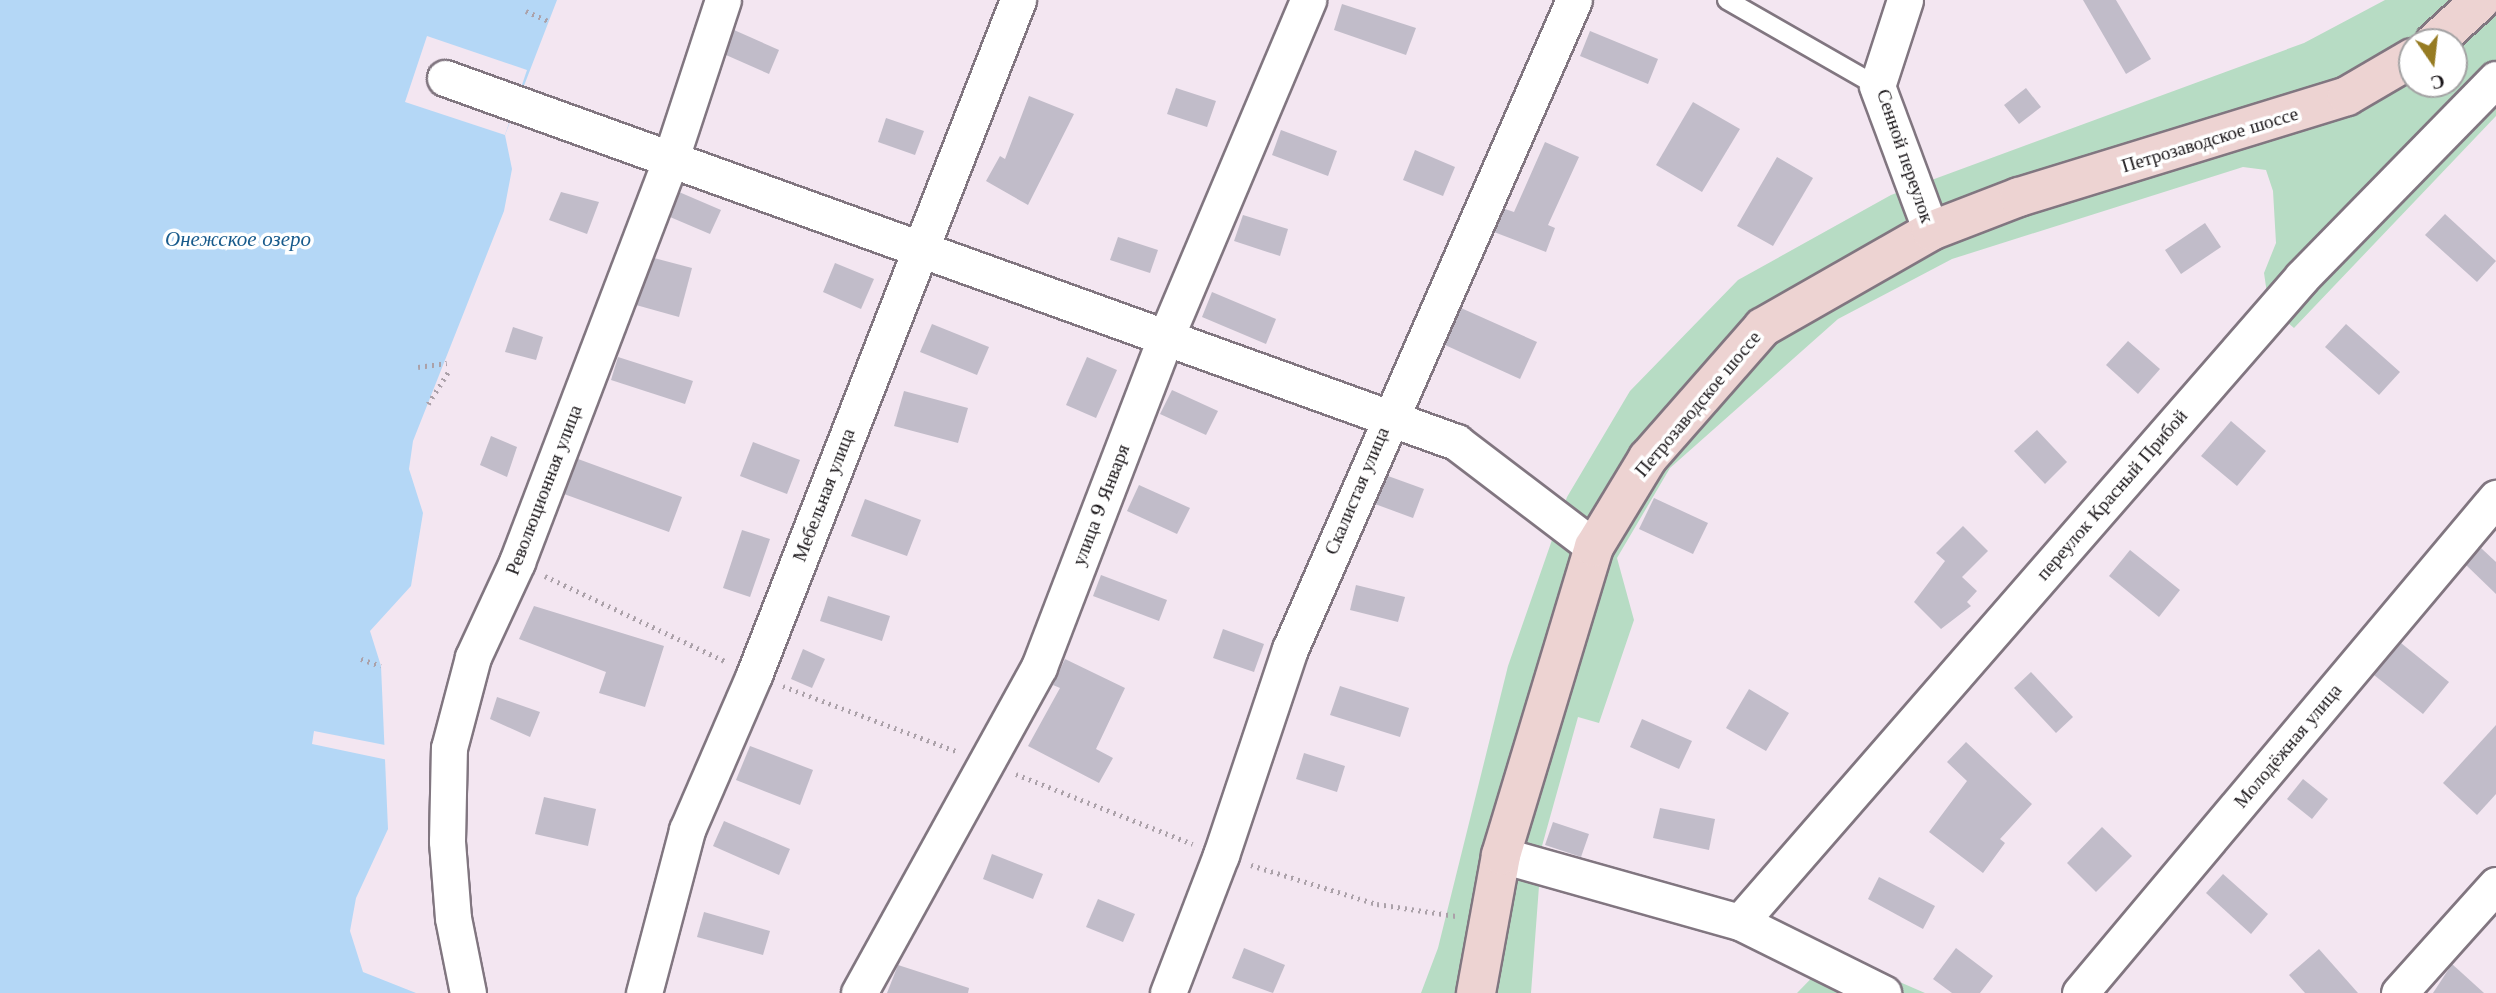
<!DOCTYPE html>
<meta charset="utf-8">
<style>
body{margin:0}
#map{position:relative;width:2496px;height:993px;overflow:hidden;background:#f3e6f1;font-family:"Libre Baskerville",serif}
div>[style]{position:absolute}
.green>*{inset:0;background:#b7dcc4}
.water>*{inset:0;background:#b4d7f6}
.pier>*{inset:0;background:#f3e6f1}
.building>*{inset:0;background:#c1bcc9}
.path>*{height:4.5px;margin-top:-2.25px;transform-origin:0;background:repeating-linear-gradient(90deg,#aba1a9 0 2px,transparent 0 7px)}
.roads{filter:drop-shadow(2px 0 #817680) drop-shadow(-2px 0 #817680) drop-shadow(0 2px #817680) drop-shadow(0 -2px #817680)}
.service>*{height:18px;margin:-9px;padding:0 9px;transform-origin:9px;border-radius:9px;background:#fff}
.minor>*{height:35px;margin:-17.5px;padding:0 17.5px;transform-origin:17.5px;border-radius:17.5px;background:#fff}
.secondary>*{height:38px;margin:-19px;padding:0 19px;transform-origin:19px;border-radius:19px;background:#edd3d2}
span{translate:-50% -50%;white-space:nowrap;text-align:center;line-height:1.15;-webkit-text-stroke:7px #fff;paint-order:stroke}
.street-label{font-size:19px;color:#1a1619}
.water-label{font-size:21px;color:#195b8c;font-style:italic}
.north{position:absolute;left:2398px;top:28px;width:70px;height:70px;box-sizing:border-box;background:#fff;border:2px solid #a3a2a3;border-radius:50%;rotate:166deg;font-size:19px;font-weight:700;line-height:28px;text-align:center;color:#1a1619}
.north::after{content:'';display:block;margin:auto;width:24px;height:32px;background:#967b22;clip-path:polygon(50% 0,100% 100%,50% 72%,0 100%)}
</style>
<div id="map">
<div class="green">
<i style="clip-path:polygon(evenodd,2385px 0,2496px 0,2496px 116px,2294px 328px,2269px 307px,2264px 273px,2276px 243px,2273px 191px,2266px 170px,2243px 167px,1952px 259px,1838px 319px,1670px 468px,1617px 558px,1634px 620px,1599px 723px,1578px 717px,1542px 846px,1531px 993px,1421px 993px,1438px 948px,1508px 666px,1567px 497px,1630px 391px,1738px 280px,1891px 195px,2304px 43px,2385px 0,2412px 42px,2454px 42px,2454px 84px,2412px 84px,2412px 42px)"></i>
<i style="clip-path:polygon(1835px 954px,1925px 993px,1797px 993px)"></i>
</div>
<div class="water">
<i style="clip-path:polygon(0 0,557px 0,505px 135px,512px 169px,504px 211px,413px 441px,409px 469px,423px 513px,411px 586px,370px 631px,381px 666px,388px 829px,356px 898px,350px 931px,363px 972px,416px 993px,0 993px)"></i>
</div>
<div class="pier">
<i style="clip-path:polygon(427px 36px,527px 70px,505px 135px,405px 102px)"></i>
<i style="clip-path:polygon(314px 731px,385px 745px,388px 760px,312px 744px)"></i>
</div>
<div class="building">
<i style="clip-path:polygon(2083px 0,2116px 0,2151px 59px,2126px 74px)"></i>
<i style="clip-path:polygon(1342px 4px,1416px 28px,1406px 55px,1334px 30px)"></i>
<i style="clip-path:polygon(734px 30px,779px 50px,769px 74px,726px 55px)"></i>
<i style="clip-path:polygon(1590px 31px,1658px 59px,1648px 84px,1580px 56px)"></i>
<i style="clip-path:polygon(1176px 88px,1216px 101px,1207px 127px,1167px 114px)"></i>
<i style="clip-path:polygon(2026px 88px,2041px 107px,2019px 124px,2004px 105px)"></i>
<i style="clip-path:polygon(1029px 96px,1074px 114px,1028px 205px,986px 181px,1000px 156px,1005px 159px)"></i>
<i style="clip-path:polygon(1693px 102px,1740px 129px,1702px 192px,1656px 165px)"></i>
<i style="clip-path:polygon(886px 118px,924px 131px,915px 155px,878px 142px)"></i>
<i style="clip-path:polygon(1281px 130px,1337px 151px,1328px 176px,1272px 155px)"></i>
<i style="clip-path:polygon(1545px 142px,1579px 157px,1548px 225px,1555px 228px,1546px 252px,1494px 232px,1505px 209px,1514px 212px)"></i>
<i style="clip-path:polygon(1415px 150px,1455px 167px,1443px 196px,1403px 180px)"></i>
<i style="clip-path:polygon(1777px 157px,1813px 178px,1773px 246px,1737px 226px)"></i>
<i style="clip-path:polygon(561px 192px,599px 202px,587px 234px,549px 220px)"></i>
<i style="clip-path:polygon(679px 192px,721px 210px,710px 234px,670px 217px)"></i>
<i style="clip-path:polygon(2445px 214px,2496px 261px,2477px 282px,2425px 235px)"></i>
<i style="clip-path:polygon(1243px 215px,1288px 229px,1280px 256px,1234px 241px)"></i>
<i style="clip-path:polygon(2205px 223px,2221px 247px,2181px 274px,2165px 250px)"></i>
<i style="clip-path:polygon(1118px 237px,1158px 250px,1150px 273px,1110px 260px)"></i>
<i style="clip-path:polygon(654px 258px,692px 268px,679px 317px,636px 305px)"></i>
<i style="clip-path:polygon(835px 263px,874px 279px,861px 309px,823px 292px)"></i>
<i style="clip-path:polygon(1212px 292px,1276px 319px,1266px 344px,1202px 317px)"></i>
<i style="clip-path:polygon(1461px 308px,1537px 342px,1520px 379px,1445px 345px)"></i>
<i style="clip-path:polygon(932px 324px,989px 347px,977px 375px,920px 352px)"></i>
<i style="clip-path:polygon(2346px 324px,2400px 372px,2379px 395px,2325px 347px)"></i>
<i style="clip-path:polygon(513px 327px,543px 337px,536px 360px,505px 352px)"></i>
<i style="clip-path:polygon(2128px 341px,2160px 369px,2138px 394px,2106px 365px)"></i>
<i style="clip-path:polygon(618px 357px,693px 381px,685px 404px,611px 380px)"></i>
<i style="clip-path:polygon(1087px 357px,1117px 370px,1096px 418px,1066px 405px)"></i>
<i style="clip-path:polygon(1172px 390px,1218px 411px,1206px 435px,1160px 414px)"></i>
<i style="clip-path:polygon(904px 391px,968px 408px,958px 443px,894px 426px)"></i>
<i style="clip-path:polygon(2231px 421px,2266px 451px,2237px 486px,2201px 456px)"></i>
<i style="clip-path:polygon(2037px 430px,2067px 462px,2045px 484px,2014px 451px)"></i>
<i style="clip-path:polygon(491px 436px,517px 447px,507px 477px,480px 465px)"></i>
<i style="clip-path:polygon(753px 442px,800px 460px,787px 494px,740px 476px)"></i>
<i style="clip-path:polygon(578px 459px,682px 497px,669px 532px,564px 494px)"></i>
<i style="clip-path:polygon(1388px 476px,1424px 489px,1413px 518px,1375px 504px)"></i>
<i style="clip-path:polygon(1139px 485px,1190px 508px,1177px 534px,1127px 511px)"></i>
<i style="clip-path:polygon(1654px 498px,1708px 523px,1693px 554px,1639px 529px)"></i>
<i style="clip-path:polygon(865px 499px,921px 520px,907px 556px,851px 536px)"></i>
<i style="clip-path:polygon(1963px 526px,1988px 551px,1962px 577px,1977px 591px,1967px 602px,1971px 606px,1941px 629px,1914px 602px,1945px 561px,1936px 553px)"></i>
<i style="clip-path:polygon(742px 530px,770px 539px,750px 597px,723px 588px)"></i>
<i style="clip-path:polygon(2481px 548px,2496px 562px,2496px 594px,2466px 565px)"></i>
<i style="clip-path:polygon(2130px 550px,2180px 590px,2159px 617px,2109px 576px)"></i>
<i style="clip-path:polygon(1101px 575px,1167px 600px,1159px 621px,1093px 596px)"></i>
<i style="clip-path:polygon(1356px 585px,1405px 597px,1398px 622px,1350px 610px)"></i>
<i style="clip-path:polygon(828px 596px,890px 616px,882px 641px,820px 621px)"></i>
<i style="clip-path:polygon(534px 606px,664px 646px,645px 707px,599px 693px,606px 672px,519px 639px)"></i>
<i style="clip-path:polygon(1223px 629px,1264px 644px,1254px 672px,1213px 658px)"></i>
<i style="clip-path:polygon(2401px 643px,2449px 682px,2423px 714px,2374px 675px)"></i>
<i style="clip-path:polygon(803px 649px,825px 659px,812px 688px,791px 679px)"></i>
<i style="clip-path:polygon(1065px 659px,1125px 688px,1096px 749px,1113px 758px,1099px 783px,1028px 746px,1060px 688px,1053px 685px)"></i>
<i style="clip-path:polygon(2031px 672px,2073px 717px,2056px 733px,2014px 688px)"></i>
<i style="clip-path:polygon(1340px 686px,1409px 708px,1400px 737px,1330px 715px)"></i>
<i style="clip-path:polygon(1749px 689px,1789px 713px,1766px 751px,1726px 728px)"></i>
<i style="clip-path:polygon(497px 697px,540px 712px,530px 737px,490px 719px)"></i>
<i style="clip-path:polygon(1642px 719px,1692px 741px,1679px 769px,1630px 747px)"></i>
<i style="clip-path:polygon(2496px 725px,2496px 794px,2477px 815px,2443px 783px)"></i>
<i style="clip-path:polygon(1966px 742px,2032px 804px,2000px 839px,2005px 843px,1983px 873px,1929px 832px,1967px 781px,1947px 762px)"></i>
<i style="clip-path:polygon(750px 746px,813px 770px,800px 805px,736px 780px)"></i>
<i style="clip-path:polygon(1304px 753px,1345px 766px,1337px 792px,1296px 779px)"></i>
<i style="clip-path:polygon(2303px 779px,2328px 799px,2312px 819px,2287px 799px)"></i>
<i style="clip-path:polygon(544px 797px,596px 809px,588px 846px,535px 834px)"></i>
<i style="clip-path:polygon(1660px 808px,1715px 819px,1709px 850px,1653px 838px)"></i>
<i style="clip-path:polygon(724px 821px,790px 849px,779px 875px,713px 846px)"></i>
<i style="clip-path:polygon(1553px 822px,1589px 834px,1581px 857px,1545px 845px)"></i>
<i style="clip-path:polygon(2102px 827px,2132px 856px,2096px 892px,2067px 863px)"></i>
<i style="clip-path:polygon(992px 854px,1043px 874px,1033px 899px,983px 879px)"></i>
<i style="clip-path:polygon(2223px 874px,2268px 914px,2251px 934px,2206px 893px)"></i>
<i style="clip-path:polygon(1879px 877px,1935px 906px,1923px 929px,1868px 899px)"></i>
<i style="clip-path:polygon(1098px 899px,1135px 914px,1123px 942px,1086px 927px)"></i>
<i style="clip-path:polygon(704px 912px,770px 931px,763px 955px,697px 937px)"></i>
<i style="clip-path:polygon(1244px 948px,1285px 965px,1273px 993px,1232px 978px)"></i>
<i style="clip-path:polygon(1956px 948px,1993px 976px,1980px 993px,1952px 993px,1933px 979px)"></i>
<i style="clip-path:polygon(2319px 949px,2358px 993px,2305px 993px,2289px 975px)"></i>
<i style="clip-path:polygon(2452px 964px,2484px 993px,2433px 993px)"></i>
<i style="clip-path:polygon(898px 965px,969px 988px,968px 993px,887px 993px)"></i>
</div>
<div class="path">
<i style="left:526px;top:11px;width:24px;rotate:24deg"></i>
<i style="left:418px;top:367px;width:29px;rotate:-8deg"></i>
<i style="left:428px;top:404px;width:41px;rotate:-57.8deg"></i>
<i style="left:545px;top:576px;width:201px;rotate:25.3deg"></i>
<i style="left:361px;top:659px;width:21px;rotate:19deg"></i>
<i style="left:783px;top:686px;width:188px;rotate:20.6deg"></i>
<i style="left:1016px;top:774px;width:190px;rotate:21.6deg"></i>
<i style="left:1251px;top:865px;width:132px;rotate:17.2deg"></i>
<i style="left:1377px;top:904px;width:80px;rotate:8.6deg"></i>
</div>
<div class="roads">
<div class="service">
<i style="left:1727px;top:0;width:173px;rotate:29.8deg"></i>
</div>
<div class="minor">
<i style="left:1905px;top:0;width:90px;rotate:108deg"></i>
<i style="left:1877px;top:86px;width:155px;rotate:69.6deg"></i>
<i style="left:445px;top:78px;width:1075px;rotate:19.8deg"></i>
<i style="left:1456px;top:442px;width:173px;rotate:37.3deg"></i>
<i style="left:1501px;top:855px;width:248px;rotate:15.7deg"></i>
<i style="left:1740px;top:922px;width:160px;rotate:26.4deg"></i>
<i style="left:1740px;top:922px;width:855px;rotate:-48.93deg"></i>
<i style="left:2302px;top:277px;width:277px;rotate:-45.6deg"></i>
<i style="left:468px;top:993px;width:76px;rotate:-101.3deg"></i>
<i style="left:453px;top:918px;width:77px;rotate:-94.5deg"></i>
<i style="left:447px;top:841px;width:93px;rotate:-88.8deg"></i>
<i style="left:449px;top:748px;width:94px;rotate:-75.2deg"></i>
<i style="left:473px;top:657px;width:105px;rotate:-65.1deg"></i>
<i style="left:517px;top:562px;width:432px;rotate:-69.1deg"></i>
<i style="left:671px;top:158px;width:166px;rotate:-71.8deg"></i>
<i style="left:644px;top:993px;width:169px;rotate:-75.2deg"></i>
<i style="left:687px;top:830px;width:169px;rotate:-66.6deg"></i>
<i style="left:754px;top:675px;width:725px;rotate:-68.64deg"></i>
<i style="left:859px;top:993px;width:372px;rotate:-61.1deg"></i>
<i style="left:1039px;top:667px;width:351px;rotate:-69deg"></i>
<i style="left:1165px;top:339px;width:368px;rotate:-67.1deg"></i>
<i style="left:1168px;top:993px;width:148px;rotate:-69deg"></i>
<i style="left:1221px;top:855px;width:217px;rotate:-71.5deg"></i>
<i style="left:1290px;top:649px;width:708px;rotate:-66.37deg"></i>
<i style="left:2080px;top:993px;width:647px;rotate:-49.96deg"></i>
<i style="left:2399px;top:993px;width:145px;rotate:-48.1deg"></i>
</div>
<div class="secondary">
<i style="left:2435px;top:42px;width:62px;rotate:-42.4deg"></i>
<i style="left:1476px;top:993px;width:140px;rotate:-79.7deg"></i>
<i style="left:1501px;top:855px;width:322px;rotate:-73.2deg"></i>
<i style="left:1594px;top:547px;width:104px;rotate:-58.8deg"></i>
<i style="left:1648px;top:458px;width:174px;rotate:-48.7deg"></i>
<i style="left:1763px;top:327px;width:193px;rotate:-29.7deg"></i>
<i style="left:1931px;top:231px;width:94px;rotate:-21.1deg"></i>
<i style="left:2019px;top:197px;width:343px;rotate:-17.1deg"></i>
<i style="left:2347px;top:96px;width:75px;rotate:-30.3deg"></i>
</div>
</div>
<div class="street-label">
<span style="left:2210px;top:140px;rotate:-17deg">Петрозаводское шоссе</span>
<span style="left:1905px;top:156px;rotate:71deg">Сенной переулок</span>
<span style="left:1698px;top:404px;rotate:-50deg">Петрозаводское шоссе</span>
<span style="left:544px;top:490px;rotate:-69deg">Революционная улица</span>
<span style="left:1357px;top:491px;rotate:-67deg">Скалистая улица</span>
<span style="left:824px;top:495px;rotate:-69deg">Мебельная улица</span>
<span style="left:2112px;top:495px;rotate:-49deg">переулок Красный Прибой</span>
<span style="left:1101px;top:505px;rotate:-69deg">улица 9 Января</span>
<span style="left:2288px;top:746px;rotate:-50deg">Молодёжная улица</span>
</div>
<div class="water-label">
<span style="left:238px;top:239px">Онежское озеро</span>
</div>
<div class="north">С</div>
</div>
